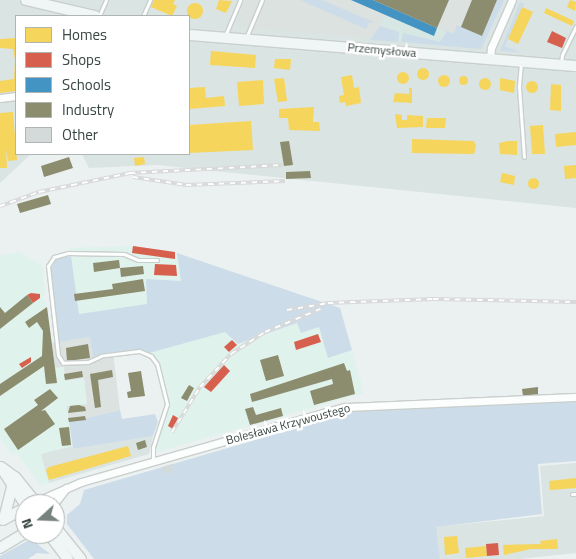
<!DOCTYPE html>
<meta charset="utf-8">
<style>
body{margin:0}
#map{position:relative;width:576px;height:559px;overflow:hidden;background:#ebf1f0;font-family:"Titillium Web",sans-serif}
div>[style]{position:absolute}
.residential>*{inset:0;background:#dae4e2}
.commercial>*{inset:0;background:#dff2ec}
.industrial>*{inset:0;background:#dbe2e0}
.education>*{inset:0;background:#d7e7e3}
.green>*{inset:0;background:#cddce9}
.homes>*{inset:0;background:#f6d55c}
.round{border-radius:50%}
.shops>*{inset:0;background:#d6604d}
.schools>*{inset:0;background:#4393c3}
.industry>*{inset:0;background:#8c8c6e}
.building>*{inset:0;background:#d4dad9}
.roads{filter:drop-shadow(1px 0 #c9cfcd) drop-shadow(-1px 0 #c9cfcd) drop-shadow(0 1px #c9cfcd) drop-shadow(0 -1px #c9cfcd)}
.lane>*{height:3px;margin:-1.5px;padding:0 1.5px;transform-origin:1.5px;border-radius:1.5px;background:#fcfdfd}
.street>*{height:7px;margin:-3.5px;padding:0 3.5px;transform-origin:3.5px;border-radius:3.5px;background:#fcfdfd}
.secondary>*{height:10px;margin:-5px;padding:0 5px;transform-origin:5px;border-radius:5px;background:#f0f6f5}
.rail>*{height:4px;margin-top:-2px;transform-origin:0;background:repeating-linear-gradient(90deg,#fff 0 5.5px,#d8d9d9 0 11px);box-sizing:border-box;border-block:1px solid #d8d9d9}
span{translate:-50% -50%;white-space:nowrap;text-align:center;line-height:1.15;-webkit-text-stroke:5px #fff;paint-order:stroke}
.street-label{font-size:12px;color:#384642}
.legend{position:absolute;left:15px;top:15px;width:175px;height:140px;box-sizing:border-box;background:#fff;border:1px solid #afb5b3;margin:0;padding:6px 9px;list-style:none;font-size:15px;color:#384642}
.legend li{display:flex;align-items:center;gap:10px;height:25px}
.legend b{width:25px;border:1px solid #afb5b3}
.north{position:absolute;left:15px;top:494px;width:50px;height:50px;box-sizing:border-box;background:#fff;border:1px solid #afb5b3;border-radius:50%;rotate:250deg;font-size:14px;font-weight:700;line-height:20px;text-align:center;color:#384642}
.north::after{content:'';display:block;margin:auto;width:18px;height:22px;background:#77827f;clip-path:polygon(50% 0,100% 100%,50% 72%,0 100%)}
</style>
<div id="map">
<div class="residential">
<i style="clip-path:polygon(0 0,576px 0,576px 208px,157px 165px,89px 168px,82px 154px,189px 154px,189px 16px,16px 16px,16px 154px,31px 154px,0 183px)"></i>
<i style="clip-path:polygon(153px 436px,149px 454px,49px 483px,40px 454px,72px 446px,73px 449px)"></i>
<i style="clip-path:polygon(576px 463px,576px 553px,519px 559px,440px 559px,435px 527px,544px 516px,540px 466px)"></i>
</div>
<div class="commercial">
<i style="clip-path:polygon(133px 246px,177px 253px,181px 281px,146px 279px,147px 304px,79px 314px,70px 248px)"></i>
<i style="clip-path:polygon(19px 252px,42px 265px,45px 294px,42px 297px,47px 307px,55px 368px,64px 367px,84px 378px,87px 404px,67px 407px,72px 446px,41px 454px,49px 483px,41px 486px,16px 453px,12px 455px,0 440px,0 255px)"></i>
<i style="clip-path:polygon(298px 322px,319px 327px,328px 357px,352px 350px,364px 393px,154px 453px,170px 405px,161px 369px,149px 353px,225px 332px,239px 344px)"></i>
</div>
<div class="industrial">
<i style="clip-path:polygon(246px 0,504px 0,481px 49px,250px 28px,236px 24px)"></i>
<i style="clip-path:polygon(90px 337px,97px 355px,113px 352px,120px 410px,69px 422px,67px 406px,87px 404px,84px 378px,65px 381px,64px 367px,55px 368px,52px 343px)"></i>
</div>
<div class="education">
<i style="clip-path:polygon(385px 15px,437px 28px,454px 34px,449px 46px,374px 40px)"></i>
</div>
<div class="green">
<i style="clip-path:polygon(300px 0,322px 0,376px 23px,369px 22px,366px 29px)"></i>
<i style="clip-path:polygon(497px 0,504px 0,481px 49px,401px 42px,403px 33px,440px 42px,447px 31px,454px 34px,457px 25px,482px 36px)"></i>
<i style="clip-path:polygon(520px 2px,524px 4px,505px 46px,519px 52px,500px 51px)"></i>
<i style="clip-path:polygon(380px 26px,399px 32px,398px 42px,370px 40px)"></i>
<i style="clip-path:polygon(177px 253px,340px 308px,352px 350px,328px 358px,319px 327px,301px 333px,297px 323px,238px 344px,225px 332px,149px 353px,138px 349px,93px 357px,90px 337px,59px 342px,51px 269px,57px 258px,71px 256px,79px 314px,147px 304px,146px 279px,181px 281px)"></i>
<i style="clip-path:polygon(576px 400px,576px 461px,538px 464px,542px 514px,436px 527px,440px 559px,94px 559px,67px 524px,67px 515px,80px 504px,84px 490px,344px 414px,366px 409px)"></i>
<i style="clip-path:polygon(120px 410px,122px 419px,155px 414px,158px 422px,153px 436px,73px 449px,69px 422px)"></i>
<i style="clip-path:polygon(31px 539px,50px 554px,37px 553px,28px 559px,0 559px,0 556px)"></i>
</div>
<div class="homes">
<i style="clip-path:polygon(154px 0,175px 0,173px 4px,177px 6px,172px 16px,151px 7px)"></i>
<i style="clip-path:polygon(219px 0,232px 1px,226px 13px,216px 9px)"></i>
<i style="clip-path:polygon(570px 0,576px 2px,575px 11px,567px 7px)"></i>
<i class="round" style="left:187px;top:3px;width:16px;height:16px"></i>
<i style="clip-path:polygon(522px 7px,533px 12px,518px 44px,508px 39px)"></i>
<i style="clip-path:polygon(546px 8px,574px 21px,572px 26px,544px 13px)"></i>
<i style="clip-path:polygon(16px 38px,16px 91px,0 93px,0 81px,14px 79px,15px 60px,13px 49px,0 48px,0 39px)"></i>
<i style="clip-path:polygon(211px 51px,256px 55px,255px 68px,210px 65px)"></i>
<i style="clip-path:polygon(275px 59px,291px 59px,290px 70px,274px 68px)"></i>
<i class="round" style="left:417px;top:68px;width:12px;height:12px"></i>
<i class="round" style="left:397px;top:72px;width:12px;height:12px"></i>
<i class="round" style="left:438px;top:75px;width:12px;height:12px"></i>
<i style="clip-path:polygon(352px 75px,354px 88px,359px 87px,361px 103px,346px 106px,345px 102px,340px 103px,339px 96px,344px 95px,341px 77px)"></i>
<i class="round" style="left:458.5px;top:75.5px;width:9px;height:9px"></i>
<i class="round" style="left:479px;top:78px;width:12px;height:12px"></i>
<i style="clip-path:polygon(284px 78px,287px 101px,278px 102px,274px 79px)"></i>
<i style="clip-path:polygon(500px 78px,515px 81px,514px 93px,500px 90px)"></i>
<i style="clip-path:polygon(263px 80px,264px 104px,239px 106px,237px 82px)"></i>
<i class="round" style="left:526px;top:81px;width:12px;height:12px"></i>
<i style="clip-path:polygon(551px 84px,561px 85px,561px 111px,550px 110px)"></i>
<i style="clip-path:polygon(205px 87px,206px 98px,224px 96px,225px 106px,189px 109px,189px 88px)"></i>
<i style="clip-path:polygon(409px 88px,412px 88px,412px 103px,393px 102px,395px 93px,409px 94px)"></i>
<i style="clip-path:polygon(314px 107px,313px 122px,319px 122px,320px 131px,289px 130px,288px 118px,279px 118px,279px 109px)"></i>
<i style="clip-path:polygon(13px 112px,17px 160px,8px 161px,6px 149px,7px 168px,0 168px,0 113px)"></i>
<i style="clip-path:polygon(395px 114px,402px 115px,402px 120px,407px 120px,407px 115px,423px 116px,423px 127px,397px 128px)"></i>
<i style="clip-path:polygon(427px 118px,446px 118px,445px 128px,426px 128px)"></i>
<i style="clip-path:polygon(251px 121px,253px 150px,189px 153px,189px 125px)"></i>
<i style="clip-path:polygon(543px 125px,545px 154px,532px 154px,530px 126px)"></i>
<i style="clip-path:polygon(576px 132px,576px 145px,556px 147px,555px 134px)"></i>
<i style="clip-path:polygon(412px 139px,474px 141px,476px 146px,474px 154px,412px 153px)"></i>
<i style="clip-path:polygon(508px 141px,517px 141px,517px 155px,500px 154px,499px 143px)"></i>
<i style="clip-path:polygon(144px 157px,145px 164px,135px 166px,134px 158px)"></i>
<i style="clip-path:polygon(576px 165px,576px 178px,565px 179px,564px 166px)"></i>
<i style="clip-path:polygon(502px 173px,515px 176px,514px 185px,500px 182px)"></i>
<i class="round" style="left:527.5px;top:177.5px;width:11px;height:11px"></i>
<i style="clip-path:polygon(128px 446px,131px 456px,49px 480px,46px 470px,49px 467px)"></i>
<i style="clip-path:polygon(576px 478px,576px 488px,550px 490px,549px 481px)"></i>
<i style="clip-path:polygon(457px 536px,459px 553px,445px 555px,444px 537px)"></i>
<i style="clip-path:polygon(557px 539px,558px 549px,531px 549px,504px 555px,503px 545px,541px 544px,540px 541px)"></i>
<i style="clip-path:polygon(486px 546px,487px 556px,466px 558px,465px 548px)"></i>
</div>
<div class="shops">
<i style="clip-path:polygon(552px 31px,566px 38px,562px 48px,547px 42px)"></i>
<i style="clip-path:polygon(133px 246px,175px 252px,175px 259px,132px 253px)"></i>
<i style="clip-path:polygon(155px 264px,176px 265px,177px 276px,154px 275px)"></i>
<i style="clip-path:polygon(31px 293px,40px 294px,40px 298px,33px 303px,27px 295px)"></i>
<i style="clip-path:polygon(318px 334px,321px 342px,296px 350px,294px 342px)"></i>
<i style="clip-path:polygon(232px 340px,237px 345px,229px 352px,224px 347px)"></i>
<i style="clip-path:polygon(31px 357px,31px 362px,22px 368px,19px 364px)"></i>
<i style="clip-path:polygon(224px 365px,230px 371px,211px 392px,204px 387px)"></i>
<i style="clip-path:polygon(173px 415px,178px 418px,173px 429px,168px 426px)"></i>
<i style="clip-path:polygon(498px 543px,499px 555px,487px 556px,486px 544px)"></i>
</div>
<div class="schools">
<i style="clip-path:polygon(351px 0,373px 0,437px 28px,434px 36px)"></i>
</div>
<div class="industry">
<i style="clip-path:polygon(373px 0,449px 0,437px 28px)"></i>
<i style="clip-path:polygon(472px 0,497px 0,482px 36px,461px 27px)"></i>
<i style="clip-path:polygon(289px 141px,293px 165px,284px 166px,280px 142px)"></i>
<i style="clip-path:polygon(69px 157px,73px 168px,44px 177px,41px 166px)"></i>
<i style="clip-path:polygon(310px 171px,311px 178px,286px 179px,286px 172px)"></i>
<i style="clip-path:polygon(48px 195px,51px 204px,20px 213px,17px 204px)"></i>
<i style="clip-path:polygon(119px 260px,120px 268px,143px 266px,144px 274px,121px 277px,120px 268px,94px 272px,93px 263px)"></i>
<i style="clip-path:polygon(143px 279px,145px 291px,75px 301px,74px 294px,113px 289px,112px 284px)"></i>
<i style="clip-path:polygon(27px 295px,33px 303px,0 329px,0 307px,5px 313px)"></i>
<i style="clip-path:polygon(47px 307px,57px 383px,46px 384px,44px 366px,0 396px,0 384px,42px 356px,43px 331px,37px 322px,29px 328px,25px 322px)"></i>
<i style="clip-path:polygon(88px 344px,90px 358px,67px 361px,66px 348px)"></i>
<i style="clip-path:polygon(278px 355px,284px 376px,266px 381px,260px 360px)"></i>
<i style="clip-path:polygon(344px 363px,347px 371px,350px 370px,355px 394px,314px 405px,310px 391px,333px 384px,332px 379px,252px 402px,250px 394px)"></i>
<i style="clip-path:polygon(112px 370px,113px 377px,98px 380px,101px 407px,95px 408px,90px 374px)"></i>
<i style="clip-path:polygon(82px 371px,83px 377px,65px 380px,64px 374px)"></i>
<i style="clip-path:polygon(141px 371px,145px 396px,128px 398px,127px 392px,131px 391px,128px 373px)"></i>
<i style="clip-path:polygon(189px 385px,194px 388px,187px 401px,181px 398px)"></i>
<i style="clip-path:polygon(538px 387px,538px 395px,523px 396px,522px 389px)"></i>
<i style="clip-path:polygon(50px 389px,58px 398px,41px 411px,45px 410px,55px 424px,18px 450px,4px 429px,38px 405px,34px 400px)"></i>
<i style="clip-path:polygon(79px 405px,85px 407px,86px 411px,68px 413px,70px 406px)"></i>
<i style="clip-path:polygon(253px 407px,256px 415px,281px 408px,283px 416px,250px 425px,245px 409px)"></i>
<i style="clip-path:polygon(85px 416px,86px 420px,69px 422px,68px 418px)"></i>
<i style="clip-path:polygon(69px 427px,71px 445px,62px 446px,59px 428px)"></i>
<i style="clip-path:polygon(145px 440px,147px 447px,138px 450px,136px 443px)"></i>
</div>
<div class="building">
<i style="clip-path:polygon(172px 464px,173px 471px,164px 474px,162px 467px)"></i>
</div>
<div class="roads">
<div class="lane">
<i style="left:99px;top:16px;width:17px;rotate:-66deg"></i>
<i style="left:143px;top:16px;width:17px;rotate:-66deg"></i>
<i style="left:225px;top:36px;width:39px;rotate:-67deg"></i>
<i style="left:246px;top:38px;width:41px;rotate:-67.2deg"></i>
<i style="left:521px;top:63px;width:24px;rotate:95deg"></i>
<i style="left:519px;top:87px;width:70px;rotate:85.9deg"></i>
<i style="left:561px;top:64px;width:9px;rotate:-84deg"></i>
<i style="left:562px;top:55px;width:32px;rotate:-64deg"></i>
<i style="left:153px;top:461px;width:14px;rotate:-90deg"></i>
<i style="left:153px;top:447px;width:45px;rotate:-72deg"></i>
<i style="left:167px;top:404px;width:41px;rotate:-104deg"></i>
<i style="left:157px;top:364px;width:10px;rotate:-127deg"></i>
<i style="left:151px;top:356px;width:13px;rotate:-157deg"></i>
<i style="left:139px;top:351px;width:38px;rotate:173deg"></i>
<i style="left:101px;top:356px;width:14px;rotate:155deg"></i>
<i style="left:88px;top:362px;width:25px;rotate:178deg"></i>
<i style="left:63px;top:363px;width:9px;rotate:-122deg"></i>
<i style="left:58px;top:355px;width:90px;rotate:-96.4deg"></i>
<i style="left:48px;top:266px;width:11px;rotate:-56deg"></i>
<i style="left:54px;top:257px;width:15px;rotate:-16deg"></i>
<i style="left:68px;top:253px;width:56px;rotate:1deg"></i>
<i style="left:124px;top:254px;width:15px;rotate:23deg"></i>
<i style="left:138px;top:260px;width:19px"></i>
<i style="left:572px;top:494px;width:4px"></i>
</div>
<div class="street">
<i style="left:490px;top:59px;width:11px;rotate:-85deg"></i>
<i style="left:491px;top:48px;width:52px;rotate:-66.4deg"></i>
<i style="left:0;top:98px;width:16px;rotate:-7deg"></i>
<i style="left:35px;top:502px;width:50px;rotate:-23.5deg"></i>
<i style="left:81px;top:482px;width:274px;rotate:-15.9deg"></i>
<i style="left:345px;top:407px;width:231px;rotate:-2.5deg"></i>
<i style="left:54px;top:504px;width:20px;rotate:-53deg"></i>
</div>
<div class="secondary">
<i style="left:26px;top:0;width:71px;rotate:13.1deg"></i>
<i style="left:189px;top:35px;width:388px;rotate:4.6deg"></i>
<i style="left:1px;top:467px;width:17px;rotate:36deg"></i>
<i style="left:15px;top:477px;width:35px;rotate:51deg"></i>
<i style="left:2px;top:469px;width:42px;rotate:56.7deg"></i>
<i style="left:4px;top:519px;width:32px;rotate:-76deg"></i>
<i style="left:3px;top:520px;width:25px;rotate:-29deg"></i>
<i style="left:55px;top:527px;width:41px;rotate:50.9deg"></i>
<i style="left:49px;top:534px;width:31px;rotate:53deg"></i>
<i style="left:0;top:548px;width:29px;rotate:-31deg"></i>
</div>
</div>
<div class="rail">
<i style="left:133px;top:177px;width:54px;rotate:8.6deg"></i>
<i style="left:186px;top:185px;width:99px;rotate:-2.3deg"></i>
<i style="left:0;top:206px;width:41px;rotate:-19.7deg"></i>
<i style="left:39px;top:192px;width:93px;rotate:-11.8deg"></i>
<i style="left:130px;top:173px;width:152px;rotate:-3deg"></i>
<i style="left:287px;top:310px;width:42px;rotate:-9.7deg"></i>
<i style="left:328px;top:303px;width:105px;rotate:-2.2deg"></i>
<i style="left:433px;top:299px;width:143px;rotate:1.2deg"></i>
<i style="left:172px;top:432px;width:53px;rotate:-58.1deg"></i>
<i style="left:200px;top:387px;width:45px;rotate:-46.8deg"></i>
<i style="left:231px;top:354px;width:40px;rotate:-32.9deg"></i>
<i style="left:265px;top:332px;width:60px;rotate:-22.7deg"></i>
</div>
<div class="street-label">
<span style="left:382px;top:50px;rotate:5deg">Przemysłowa</span>
<span style="left:288px;top:424px;rotate:-15deg">Bolesława Krzywoustego</span>
</div>
<ul class="legend">
<li><b style="height:14px;background:#f6d55c"></b>Homes</li>
<li><b style="height:14px;background:#d6604d"></b>Shops</li>
<li><b style="height:14px;background:#4393c3"></b>Schools</li>
<li><b style="height:14px;background:#8c8c6e"></b>Industry</li>
<li><b style="height:14px;background:#d4dad9"></b>Other</li>
</ul>
<div class="north">N</div>
</div>
